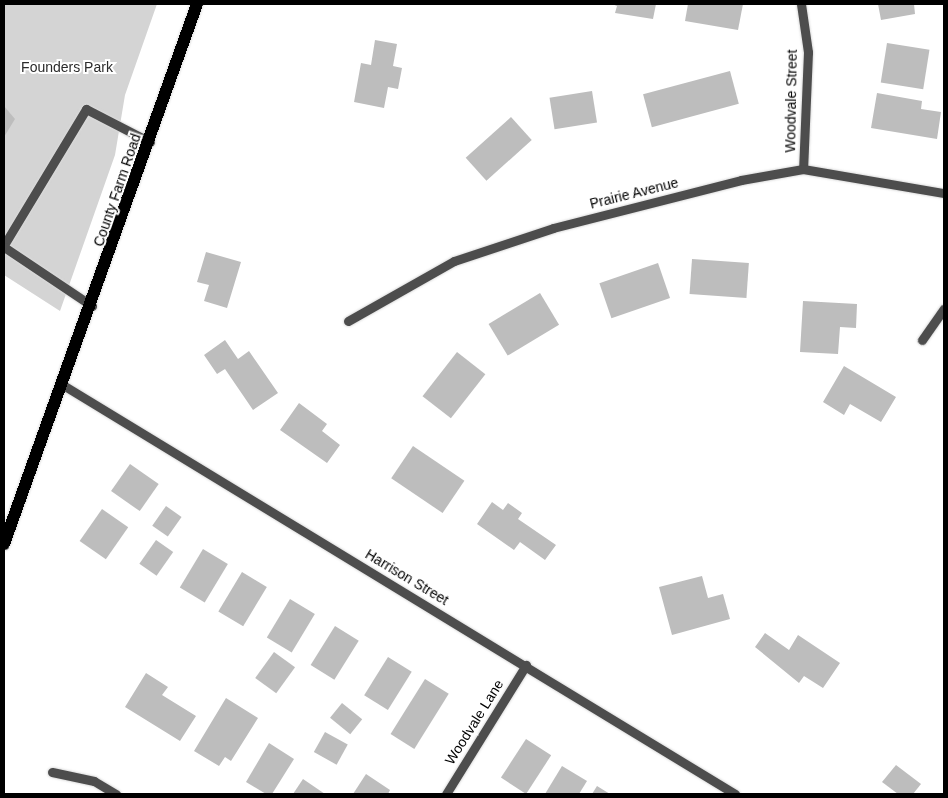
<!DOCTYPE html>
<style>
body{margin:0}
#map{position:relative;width:948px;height:798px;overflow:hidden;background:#fff;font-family:Helvetica,sans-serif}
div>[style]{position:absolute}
.green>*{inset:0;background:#d4d4d4}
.building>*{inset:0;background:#bdbdbd;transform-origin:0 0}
.roads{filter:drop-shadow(0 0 1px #dbdbdb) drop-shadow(0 0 1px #dbdbdb)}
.minor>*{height:9px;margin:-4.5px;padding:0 4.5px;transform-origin:4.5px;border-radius:4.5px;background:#4d4d4d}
.major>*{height:12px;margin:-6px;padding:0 6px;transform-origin:6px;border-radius:6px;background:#000}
span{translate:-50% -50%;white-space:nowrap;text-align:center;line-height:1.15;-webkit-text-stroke:4px #fff;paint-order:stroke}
.park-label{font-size:14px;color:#2b2b2b}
.street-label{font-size:14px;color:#000}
.frame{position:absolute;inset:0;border:5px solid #000;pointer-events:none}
</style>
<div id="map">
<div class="green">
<i style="clip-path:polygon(4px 4px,157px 4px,125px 95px,115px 155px,60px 311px,4px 275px)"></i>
</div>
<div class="building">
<i style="clip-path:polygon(612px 4px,656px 4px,653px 19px,615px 13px,617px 6px)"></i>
<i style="clip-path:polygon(688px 4px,743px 4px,738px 30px,685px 21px)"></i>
<i style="clip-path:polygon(878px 4px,914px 4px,915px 14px,881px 20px)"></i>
<i style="clip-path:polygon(375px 40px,397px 44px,393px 66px,402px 68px,398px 89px,388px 87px,384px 108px,354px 102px,361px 63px,371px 65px)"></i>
<i style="left:887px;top:43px;width:43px;height:40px;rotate:9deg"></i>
<i style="left:730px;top:71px;width:34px;height:90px;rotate:75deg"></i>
<i style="left:592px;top:91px;width:32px;height:43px;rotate:81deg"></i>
<i style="clip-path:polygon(877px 93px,922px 101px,921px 109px,941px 112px,937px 139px,871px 128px)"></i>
<i style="clip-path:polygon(4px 106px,15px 119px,4px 137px)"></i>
<i style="left:511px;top:117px;width:31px;height:61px;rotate:48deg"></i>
<i style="clip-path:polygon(206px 252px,241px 262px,227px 308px,204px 301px,209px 285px,197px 282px)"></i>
<i style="left:692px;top:259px;width:57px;height:35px;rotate:4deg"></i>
<i style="left:658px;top:263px;width:37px;height:62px;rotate:71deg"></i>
<i style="left:540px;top:293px;width:37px;height:60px;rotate:59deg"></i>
<i style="clip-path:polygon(803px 301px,857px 304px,856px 328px,840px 327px,838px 354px,800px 352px)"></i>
<i style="clip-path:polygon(225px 340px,238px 359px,249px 351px,278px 393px,253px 410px,225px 369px,217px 374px,204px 355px)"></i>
<i style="left:457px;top:352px;width:36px;height:56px;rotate:38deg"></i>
<i style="clip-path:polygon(844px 366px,896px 397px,881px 422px,850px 404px,844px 415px,823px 402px)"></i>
<i style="clip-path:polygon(299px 403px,327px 424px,322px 431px,340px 445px,327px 463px,280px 430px)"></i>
<i style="left:413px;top:446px;width:62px;height:39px;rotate:34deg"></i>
<i style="left:130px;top:464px;width:35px;height:33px;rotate:35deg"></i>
<i style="clip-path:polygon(492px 502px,503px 510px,508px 503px,522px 513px,518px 519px,556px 545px,545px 560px,520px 542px,514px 550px,477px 524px)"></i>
<i style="left:166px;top:506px;width:19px;height:24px;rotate:35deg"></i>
<i style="left:102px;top:509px;width:32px;height:39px;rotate:35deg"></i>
<i style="left:156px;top:540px;width:21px;height:29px;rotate:35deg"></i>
<i style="left:203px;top:549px;width:29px;height:45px;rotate:31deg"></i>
<i style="left:242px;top:572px;width:29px;height:46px;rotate:31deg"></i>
<i style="clip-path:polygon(702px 576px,708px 598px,723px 594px,730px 619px,672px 635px,659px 587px)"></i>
<i style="left:290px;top:599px;width:29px;height:45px;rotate:31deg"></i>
<i style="left:335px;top:626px;width:28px;height:46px;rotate:32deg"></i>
<i style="clip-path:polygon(765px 633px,789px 650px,798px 635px,840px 663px,823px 688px,804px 676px,799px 683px,755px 647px)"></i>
<i style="left:274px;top:652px;width:26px;height:32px;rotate:36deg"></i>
<i style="left:388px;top:657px;width:28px;height:45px;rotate:32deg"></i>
<i style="clip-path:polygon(146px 673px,168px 687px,162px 695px,196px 716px,180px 741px,125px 707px)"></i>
<i style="left:425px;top:679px;width:28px;height:65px;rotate:32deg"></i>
<i style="clip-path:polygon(226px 698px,258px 718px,231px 761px,225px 757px,219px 766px,194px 751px)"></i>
<i style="left:342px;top:703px;width:26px;height:19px;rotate:39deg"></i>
<i style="left:325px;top:732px;width:26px;height:23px;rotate:29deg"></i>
<i style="left:526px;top:739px;width:30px;height:46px;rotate:33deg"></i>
<i style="clip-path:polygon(269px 743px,294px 759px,272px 794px,266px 794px,246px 782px)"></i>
<i style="clip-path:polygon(896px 765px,921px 784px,913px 794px,898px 794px,882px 782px)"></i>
<i style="clip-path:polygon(562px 766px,587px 781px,579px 794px,545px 794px)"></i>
<i style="clip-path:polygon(366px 774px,390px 790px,388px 794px,353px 794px)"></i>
<i style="clip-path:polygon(303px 779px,325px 794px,293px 794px)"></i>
<i style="clip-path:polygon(597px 786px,610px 794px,592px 794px)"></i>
</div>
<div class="roads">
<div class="minor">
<i style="left:801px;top:4px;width:49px;rotate:81.7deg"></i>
<i style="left:808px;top:52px;width:117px;rotate:92.4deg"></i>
<i style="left:4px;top:245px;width:159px;rotate:-58.9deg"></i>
<i style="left:86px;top:109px;width:72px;rotate:27.3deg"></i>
<i style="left:4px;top:247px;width:106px;rotate:33.8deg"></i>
<i style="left:348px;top:321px;width:122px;rotate:-29.5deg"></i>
<i style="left:454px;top:261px;width:104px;rotate:-18.4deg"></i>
<i style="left:553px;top:228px;width:194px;rotate:-14.3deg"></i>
<i style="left:741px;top:180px;width:63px;rotate:-10.1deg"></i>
<i style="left:803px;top:169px;width:143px;rotate:9.7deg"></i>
<i style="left:922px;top:340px;width:38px;rotate:-55deg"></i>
<i style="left:63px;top:385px;width:787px;rotate:31.33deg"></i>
<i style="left:52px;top:772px;width:43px;rotate:12.1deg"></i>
<i style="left:94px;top:781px;width:26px;rotate:31deg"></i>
<i style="left:446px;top:794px;width:152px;rotate:-58.2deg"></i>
</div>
<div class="major">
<i style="left:4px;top:544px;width:573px;rotate:-70.33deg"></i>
</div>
</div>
<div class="park-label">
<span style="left:67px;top:67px">Founders Park</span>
</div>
<div class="street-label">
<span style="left:791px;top:101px;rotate:-89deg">Woodvale Street</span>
<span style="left:117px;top:190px;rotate:-71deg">County Farm Road</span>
<span style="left:634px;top:193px;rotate:-14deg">Prairie Avenue</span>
<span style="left:407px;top:577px;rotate:31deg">Harrison Street</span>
<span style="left:474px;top:722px;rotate:-58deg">Woodvale Lane</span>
</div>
<div class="frame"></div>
</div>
